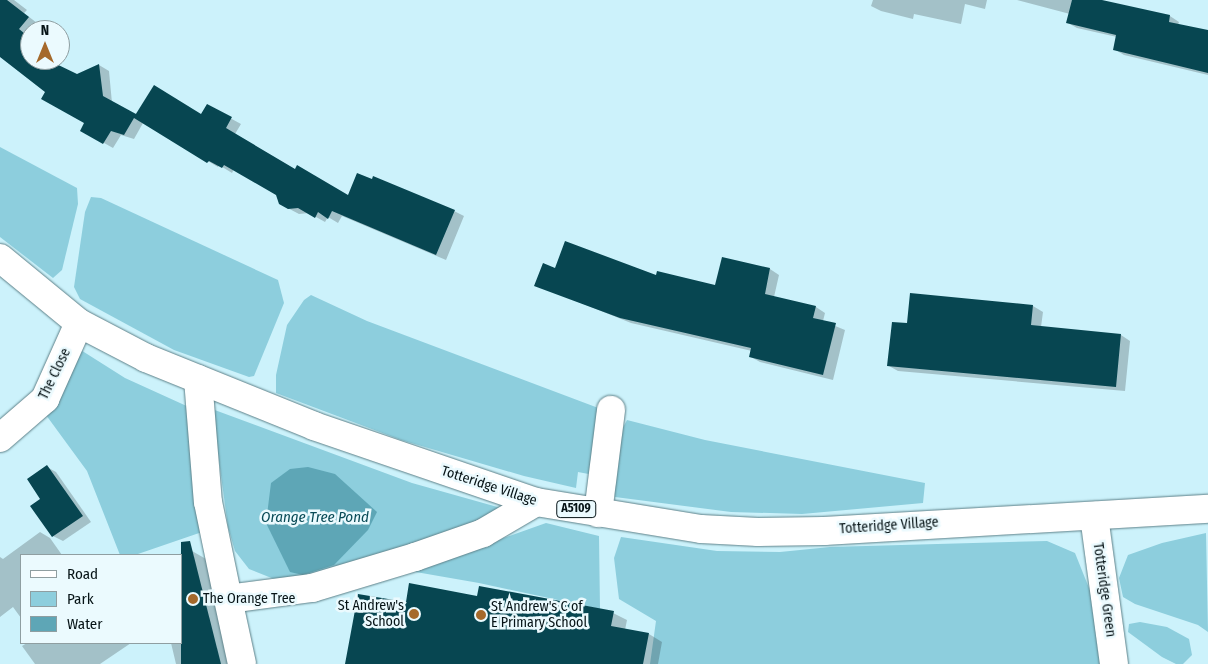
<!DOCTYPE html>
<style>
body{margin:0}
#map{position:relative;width:1208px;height:664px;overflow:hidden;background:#ccf2fb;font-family:"Fira Sans Condensed",sans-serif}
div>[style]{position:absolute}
.green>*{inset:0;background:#8dcedd}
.water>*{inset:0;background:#5ea6b6}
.shadow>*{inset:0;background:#0003}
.building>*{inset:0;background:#074651}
.roads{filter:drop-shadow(0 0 1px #5d8088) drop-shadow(0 0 1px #5d8088)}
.minor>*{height:28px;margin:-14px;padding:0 14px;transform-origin:14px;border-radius:14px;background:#fff}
.major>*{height:28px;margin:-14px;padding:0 14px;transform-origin:14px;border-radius:14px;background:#fff}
.dots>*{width:14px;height:14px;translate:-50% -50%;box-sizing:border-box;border:2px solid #ebfafe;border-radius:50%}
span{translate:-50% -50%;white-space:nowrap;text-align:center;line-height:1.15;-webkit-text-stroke:5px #ebfafe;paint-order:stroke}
.shield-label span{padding:1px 4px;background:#ebfafe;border:1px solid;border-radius:4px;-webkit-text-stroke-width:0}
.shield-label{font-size:12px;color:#061316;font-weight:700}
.street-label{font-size:14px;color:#061316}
.poi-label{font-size:14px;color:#061316}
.left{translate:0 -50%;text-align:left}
.right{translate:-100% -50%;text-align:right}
.water-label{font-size:15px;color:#084a56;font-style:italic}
.legend{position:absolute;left:20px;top:554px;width:162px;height:90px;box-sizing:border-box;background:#ebfafe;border:1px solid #8f9ea1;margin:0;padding:6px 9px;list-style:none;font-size:15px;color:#061316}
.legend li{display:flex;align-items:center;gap:10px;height:25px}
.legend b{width:25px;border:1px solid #8f9ea1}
.north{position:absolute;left:20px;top:20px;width:50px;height:50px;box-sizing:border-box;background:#ebfafe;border:1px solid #8f9ea1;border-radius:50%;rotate:0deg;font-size:14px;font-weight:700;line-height:20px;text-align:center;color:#061316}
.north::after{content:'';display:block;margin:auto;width:18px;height:22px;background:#a5692b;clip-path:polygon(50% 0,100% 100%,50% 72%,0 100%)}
</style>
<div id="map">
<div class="green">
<i style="clip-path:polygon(0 147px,77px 188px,78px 204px,62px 270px,53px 278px,0 237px)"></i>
<i style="clip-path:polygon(91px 197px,101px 198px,278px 280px,284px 303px,254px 376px,249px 377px,174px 350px,80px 299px,74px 287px,85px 212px)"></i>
<i style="clip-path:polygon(311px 295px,367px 321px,601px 409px,599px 476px,578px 472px,576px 488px,524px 476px,401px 440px,276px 393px,276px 375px,287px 325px,304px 300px)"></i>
<i style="clip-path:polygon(76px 347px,125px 378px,191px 408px,205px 531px,135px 555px,120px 555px,87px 471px,46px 415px)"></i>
<i style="clip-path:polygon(212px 409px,412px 483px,501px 508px,493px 517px,309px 577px,274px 579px,249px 569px,235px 551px,228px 527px)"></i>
<i style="clip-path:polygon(627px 420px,705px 440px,925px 483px,923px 503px,802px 514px,731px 512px,615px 497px,611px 482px,618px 437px)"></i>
<i style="clip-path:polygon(546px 523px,599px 536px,600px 609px,479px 583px,410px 571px)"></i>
<i style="clip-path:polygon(1206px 533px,1208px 632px,1198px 625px,1135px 604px,1123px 597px,1119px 578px,1128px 555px,1162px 543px)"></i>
<i style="clip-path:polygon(621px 537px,717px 551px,780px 552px,830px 547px,1047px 541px,1075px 553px,1095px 603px,1102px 664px,650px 664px,656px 621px,619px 599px,614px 558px)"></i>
<i style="clip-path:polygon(1140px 622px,1167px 627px,1189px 639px,1192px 655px,1183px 664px,1176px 664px,1162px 657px,1128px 632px,1129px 624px)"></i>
</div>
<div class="water">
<i style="clip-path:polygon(308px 467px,335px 474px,377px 512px,368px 530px,334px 565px,303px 575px,290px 572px,266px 523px,271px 483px,290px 469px)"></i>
</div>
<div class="shadow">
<i style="clip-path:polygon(0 0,14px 0,27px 10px,24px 13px,37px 23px,28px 35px,30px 37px,30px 60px,46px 60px,77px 76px,99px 65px,109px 71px,112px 103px,137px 116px,202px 115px,208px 106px,241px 124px,235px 134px,296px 170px,349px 197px,454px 211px,464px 216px,446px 260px,342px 216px,338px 223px,328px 217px,325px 222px,309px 213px,299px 214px,280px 204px,277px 195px,234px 169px,232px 173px,219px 165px,218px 167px,143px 123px,134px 139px,121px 135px,113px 148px,81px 130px,86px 123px,0 56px)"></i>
<i style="clip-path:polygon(873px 0,987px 0,985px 9px,965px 4px,961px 24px,914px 14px,913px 19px,881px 11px,871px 6px)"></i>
<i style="clip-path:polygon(1017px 0,1097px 0,1170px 16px,1179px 22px,1178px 25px,1208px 32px,1208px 75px,1124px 55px,1114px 49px,1117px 37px,1077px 28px,1068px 23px,1070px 14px)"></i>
<i style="clip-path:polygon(723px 259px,770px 269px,779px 275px,774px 297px,816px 307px,825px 313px,823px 321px,845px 330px,833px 380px,760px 362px,751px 357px,752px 351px,631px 323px,536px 285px,555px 270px,657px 277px,716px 286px)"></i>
<i style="clip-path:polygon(911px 294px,1033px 306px,1043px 312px,1041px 327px,1121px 335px,1130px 341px,1125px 391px,898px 371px,889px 366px,908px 325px)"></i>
<i style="clip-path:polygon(47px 467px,56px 472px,91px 522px,63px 541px,53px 536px,42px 499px)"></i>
<i style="clip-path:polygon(40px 532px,50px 538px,62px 555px,21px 555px,21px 618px,13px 607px,0 617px,0 557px,3px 559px)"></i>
<i style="clip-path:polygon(192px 551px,206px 559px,232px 664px,176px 664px,171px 643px,181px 643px,181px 555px,175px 555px)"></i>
<i style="clip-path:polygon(478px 597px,613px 613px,627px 620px,625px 630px,649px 634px,662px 642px,658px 664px,346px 664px,407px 604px)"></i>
<i style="clip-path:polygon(27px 643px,131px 643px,100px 664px,35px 664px,22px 646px)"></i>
</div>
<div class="building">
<i style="clip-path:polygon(0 0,7px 0,29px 17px,19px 29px,30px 38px,30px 60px,48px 60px,77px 74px,99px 64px,103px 96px,136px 114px,134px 117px,154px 85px,201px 114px,207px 104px,232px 117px,226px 128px,295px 169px,297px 165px,348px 195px,357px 173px,372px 179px,373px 176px,455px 210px,436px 255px,332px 211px,328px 219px,318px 212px,315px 218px,298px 208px,288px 209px,279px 204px,276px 195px,224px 165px,222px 168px,209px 161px,207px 163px,134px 118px,124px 135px,111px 131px,103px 144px,80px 131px,84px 123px,41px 99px,45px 92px,0 57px)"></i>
<i style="clip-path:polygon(1072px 0,1102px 0,1170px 15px,1169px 22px,1208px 30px,1208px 73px,1113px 50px,1116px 35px,1066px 23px)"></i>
<i style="clip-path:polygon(565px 241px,656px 275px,657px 271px,715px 285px,722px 257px,770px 268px,765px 294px,816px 306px,813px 318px,836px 323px,823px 375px,749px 357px,751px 348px,620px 318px,534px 286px,543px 263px,555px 268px)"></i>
<i style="clip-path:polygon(910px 293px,1033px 305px,1031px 325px,1121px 334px,1116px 387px,887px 366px,892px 322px,907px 323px)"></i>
<i style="clip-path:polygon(47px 465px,83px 516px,52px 537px,30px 506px,40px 499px,27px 479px)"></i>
<i style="clip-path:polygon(190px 541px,221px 664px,181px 664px,181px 542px)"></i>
<i style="clip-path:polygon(409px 583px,477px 596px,479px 586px,614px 611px,611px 626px,649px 633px,643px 664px,345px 664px,358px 594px,406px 602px)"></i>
</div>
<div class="roads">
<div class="minor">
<i style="left:198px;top:379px;width:123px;rotate:85.4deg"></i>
<i style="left:208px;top:502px;width:99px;rotate:78.3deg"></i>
<i style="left:228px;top:599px;width:85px;rotate:-7.5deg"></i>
<i style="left:312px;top:588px;width:108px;rotate:-16.8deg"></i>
<i style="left:415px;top:557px;width:72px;rotate:-19.4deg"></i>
<i style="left:483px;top:533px;width:61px;rotate:-30.3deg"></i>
<i style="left:0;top:438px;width:60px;rotate:-40.9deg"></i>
<i style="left:45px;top:399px;width:83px;rotate:-65.9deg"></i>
<i style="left:598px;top:513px;width:104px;rotate:-82.8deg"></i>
<i style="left:1094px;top:516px;width:149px;rotate:82.3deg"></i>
<i style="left:228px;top:599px;width:66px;rotate:77.8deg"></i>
</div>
<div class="major">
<i style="left:0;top:258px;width:102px;rotate:39.4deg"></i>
<i style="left:79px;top:323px;width:76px;rotate:27.6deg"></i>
<i style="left:146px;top:358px;width:181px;rotate:22deg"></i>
<i style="left:314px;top:426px;width:235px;rotate:18.9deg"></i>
<i style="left:536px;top:502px;width:167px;rotate:9.3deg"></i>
<i style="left:701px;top:529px;width:57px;rotate:3deg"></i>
<i style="left:758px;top:532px;width:66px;rotate:-0.9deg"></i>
<i style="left:824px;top:531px;width:385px;rotate:-3.3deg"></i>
</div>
</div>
<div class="dots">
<i style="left:193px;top:599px;background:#a5692b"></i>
<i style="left:414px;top:614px;background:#a5692b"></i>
<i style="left:481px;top:615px;background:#a5692b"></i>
</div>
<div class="shield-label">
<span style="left:576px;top:509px">A5109</span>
</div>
<div class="street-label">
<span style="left:55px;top:374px;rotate:-64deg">The Close</span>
<span style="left:489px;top:486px;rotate:18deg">Totteridge Village</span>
<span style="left:889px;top:526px;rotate:-4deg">Totteridge Village</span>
<span style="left:1104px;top:590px;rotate:82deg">Totteridge Green</span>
</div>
<div class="poi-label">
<span class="left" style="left:203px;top:599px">The Orange Tree</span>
<span class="right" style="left:404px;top:614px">St Andrew's<br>School</span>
<span class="left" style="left:491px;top:615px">St Andrew's C of<br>E Primary School</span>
</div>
<div class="water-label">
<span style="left:315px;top:518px">Orange Tree Pond</span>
</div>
<ul class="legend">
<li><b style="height:6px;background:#fff"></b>Road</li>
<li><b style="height:14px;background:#8dcedd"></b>Park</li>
<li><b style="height:14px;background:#5ea6b6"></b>Water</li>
</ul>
<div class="north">N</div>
</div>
